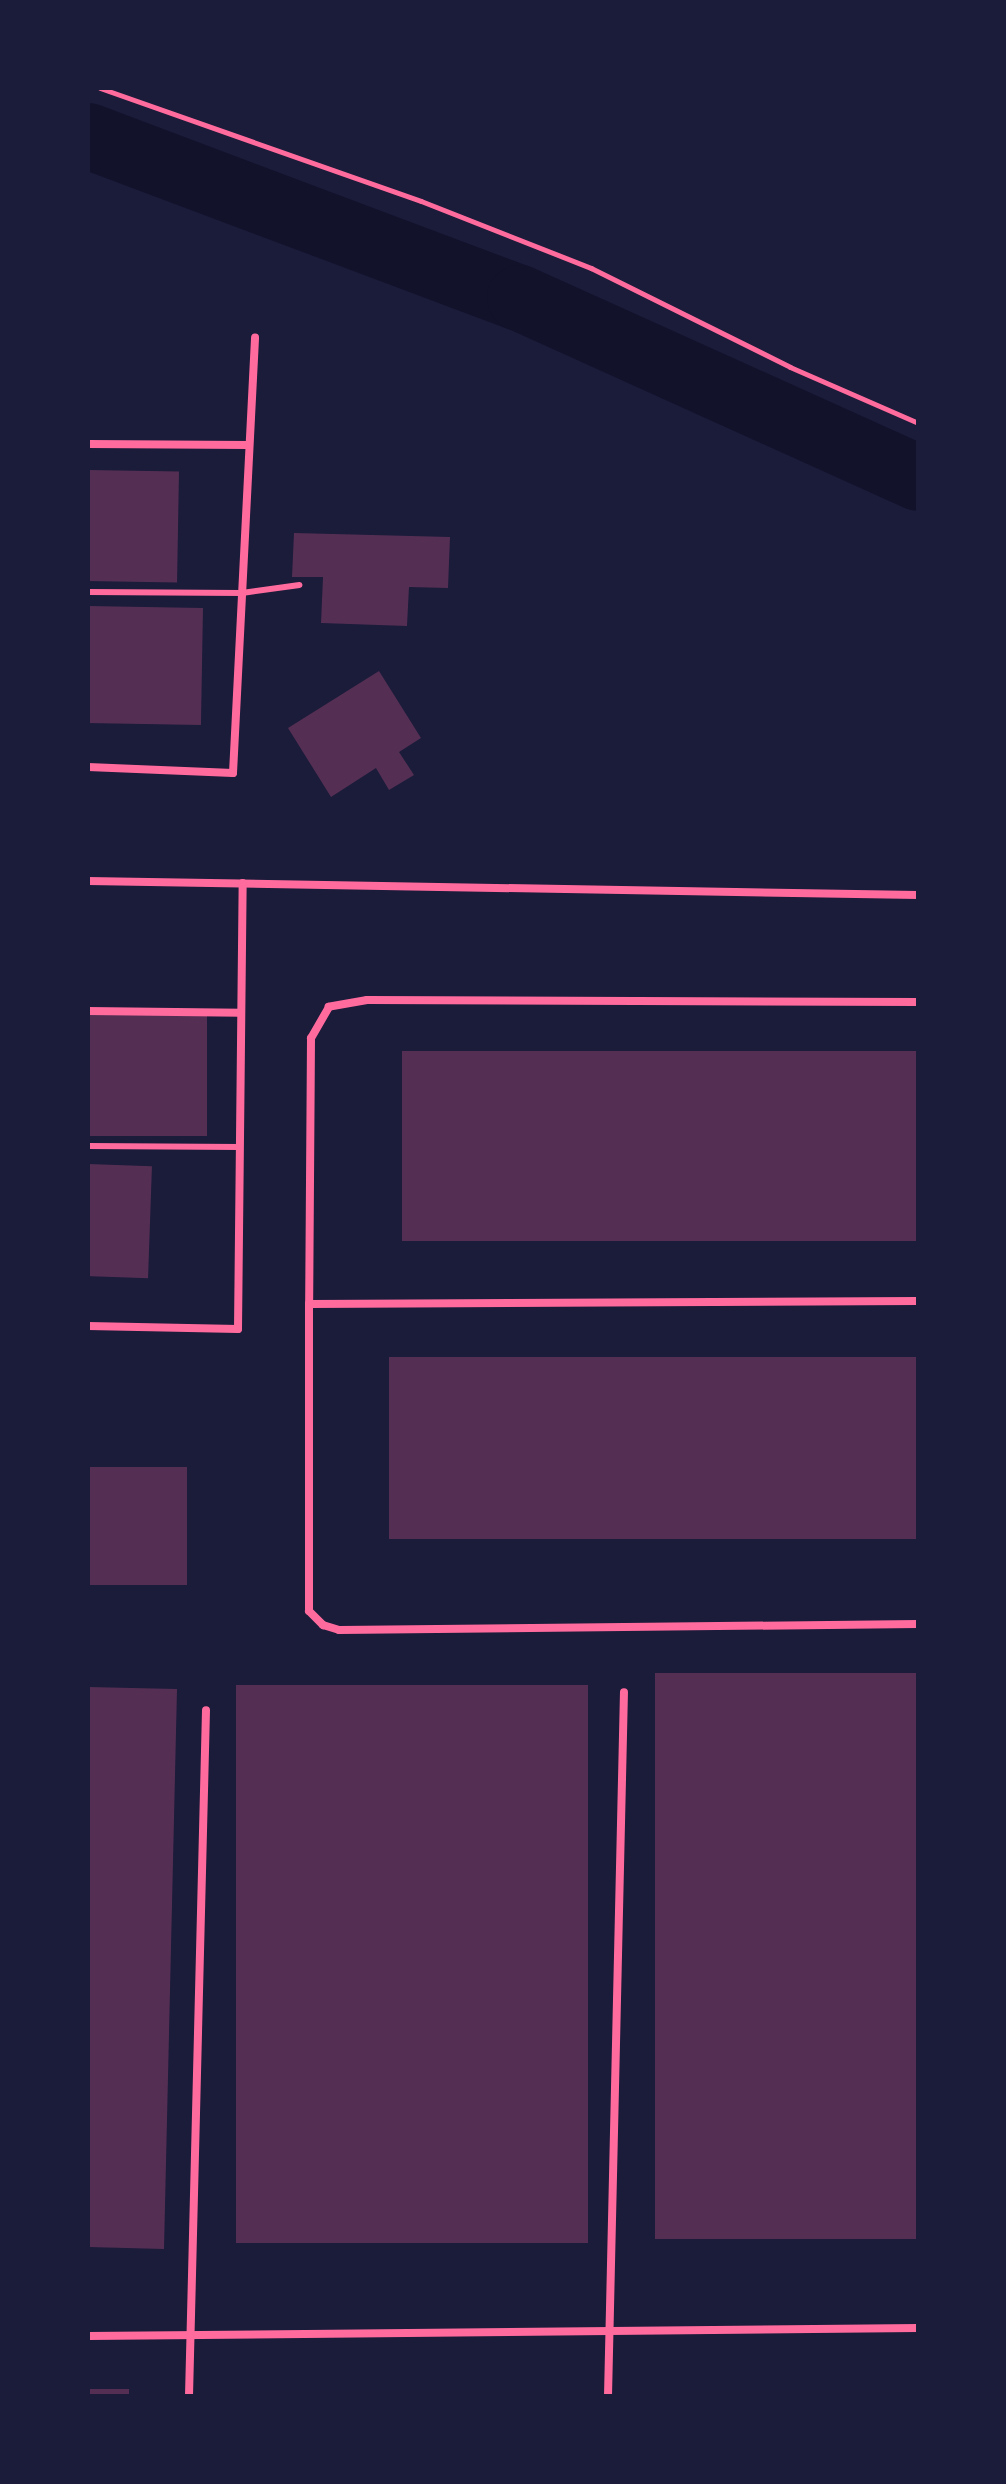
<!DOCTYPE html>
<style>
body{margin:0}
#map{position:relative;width:1006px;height:2484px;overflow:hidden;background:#1b1b3a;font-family:Montserrat,sans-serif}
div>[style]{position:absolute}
.river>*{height:66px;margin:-33px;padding:0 33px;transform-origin:33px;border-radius:33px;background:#12122b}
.building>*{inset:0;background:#542f53;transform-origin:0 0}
.path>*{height:5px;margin:-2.5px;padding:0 2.5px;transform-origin:2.5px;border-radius:2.5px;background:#ff6b9d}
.service>*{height:6px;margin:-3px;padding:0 3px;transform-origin:3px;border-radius:3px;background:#ff6b9d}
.minor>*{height:8px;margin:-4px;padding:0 4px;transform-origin:4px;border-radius:4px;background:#ff6b9d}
span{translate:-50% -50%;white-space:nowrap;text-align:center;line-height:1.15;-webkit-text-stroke:8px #1b1b3a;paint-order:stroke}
.frame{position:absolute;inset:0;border:90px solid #1b1b3a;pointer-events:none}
</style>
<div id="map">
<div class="river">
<i style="left:88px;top:136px;width:461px;rotate:20.6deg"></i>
<i style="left:520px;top:298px;width:437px;rotate:24.3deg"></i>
</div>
<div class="building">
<i style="left:88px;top:470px;width:91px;height:111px;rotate:1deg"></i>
<i style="clip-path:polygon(294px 533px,450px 537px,448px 588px,409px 587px,407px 626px,321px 623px,323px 577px,292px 577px)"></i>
<i style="left:88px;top:606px;width:115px;height:117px;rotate:1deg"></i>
<i style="clip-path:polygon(379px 671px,421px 738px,399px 752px,414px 775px,389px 790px,376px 768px,331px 797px,288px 728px)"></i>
<i style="left:88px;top:1015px;width:119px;height:121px"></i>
<i style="left:402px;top:1051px;width:516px;height:190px"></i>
<i style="left:88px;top:1164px;width:64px;height:112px;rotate:2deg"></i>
<i style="left:918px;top:1357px;width:182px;height:529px;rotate:90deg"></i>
<i style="left:187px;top:1467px;width:118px;height:99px;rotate:90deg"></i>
<i style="left:655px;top:1673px;width:263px;height:566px"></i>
<i style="left:236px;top:1685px;width:352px;height:558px"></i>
<i style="clip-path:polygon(88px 1687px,177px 1689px,164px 2249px,88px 2247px)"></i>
<i style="left:88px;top:2389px;width:41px;height:7px"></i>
</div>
<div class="path">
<i style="left:100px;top:88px;width:340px;rotate:19.4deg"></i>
<i style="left:421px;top:201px;width:183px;rotate:21.5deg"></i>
<i style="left:591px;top:268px;width:222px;rotate:26.4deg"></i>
<i style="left:790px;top:367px;width:140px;rotate:23.6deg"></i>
</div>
<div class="service">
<i style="left:88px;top:592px;width:154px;rotate:0.4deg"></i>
<i style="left:242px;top:593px;width:58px;rotate:-8deg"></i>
<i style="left:88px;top:1146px;width:152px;rotate:0.4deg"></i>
</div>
<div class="minor">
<i style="left:88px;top:444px;width:161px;rotate:0.4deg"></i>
<i style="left:88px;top:767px;width:145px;rotate:2.4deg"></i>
<i style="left:233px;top:773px;width:436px;rotate:-87.1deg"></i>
<i style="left:88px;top:881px;width:830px;rotate:0.97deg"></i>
<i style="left:918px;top:1002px;width:551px;rotate:-179.79deg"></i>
<i style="left:367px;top:1000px;width:39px;rotate:170deg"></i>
<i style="left:329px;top:1007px;width:36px;rotate:120deg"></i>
<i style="left:311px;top:1038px;width:266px;rotate:90.4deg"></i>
<i style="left:309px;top:1304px;width:307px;rotate:90deg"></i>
<i style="left:309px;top:1611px;width:20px;rotate:45deg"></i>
<i style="left:323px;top:1625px;width:17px;rotate:17deg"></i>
<i style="left:339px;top:1630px;width:579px;rotate:-0.59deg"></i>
<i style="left:88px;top:1011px;width:153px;rotate:0.7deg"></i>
<i style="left:309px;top:1304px;width:609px;rotate:-0.28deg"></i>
<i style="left:88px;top:1326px;width:150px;rotate:1.1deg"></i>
<i style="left:238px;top:1329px;width:446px;rotate:-89.4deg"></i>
<i style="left:88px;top:2336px;width:830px;rotate:-0.55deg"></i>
<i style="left:189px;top:2396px;width:686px;rotate:-88.58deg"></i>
<i style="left:608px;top:2396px;width:704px;rotate:-88.7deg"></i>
</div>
<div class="frame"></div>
</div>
